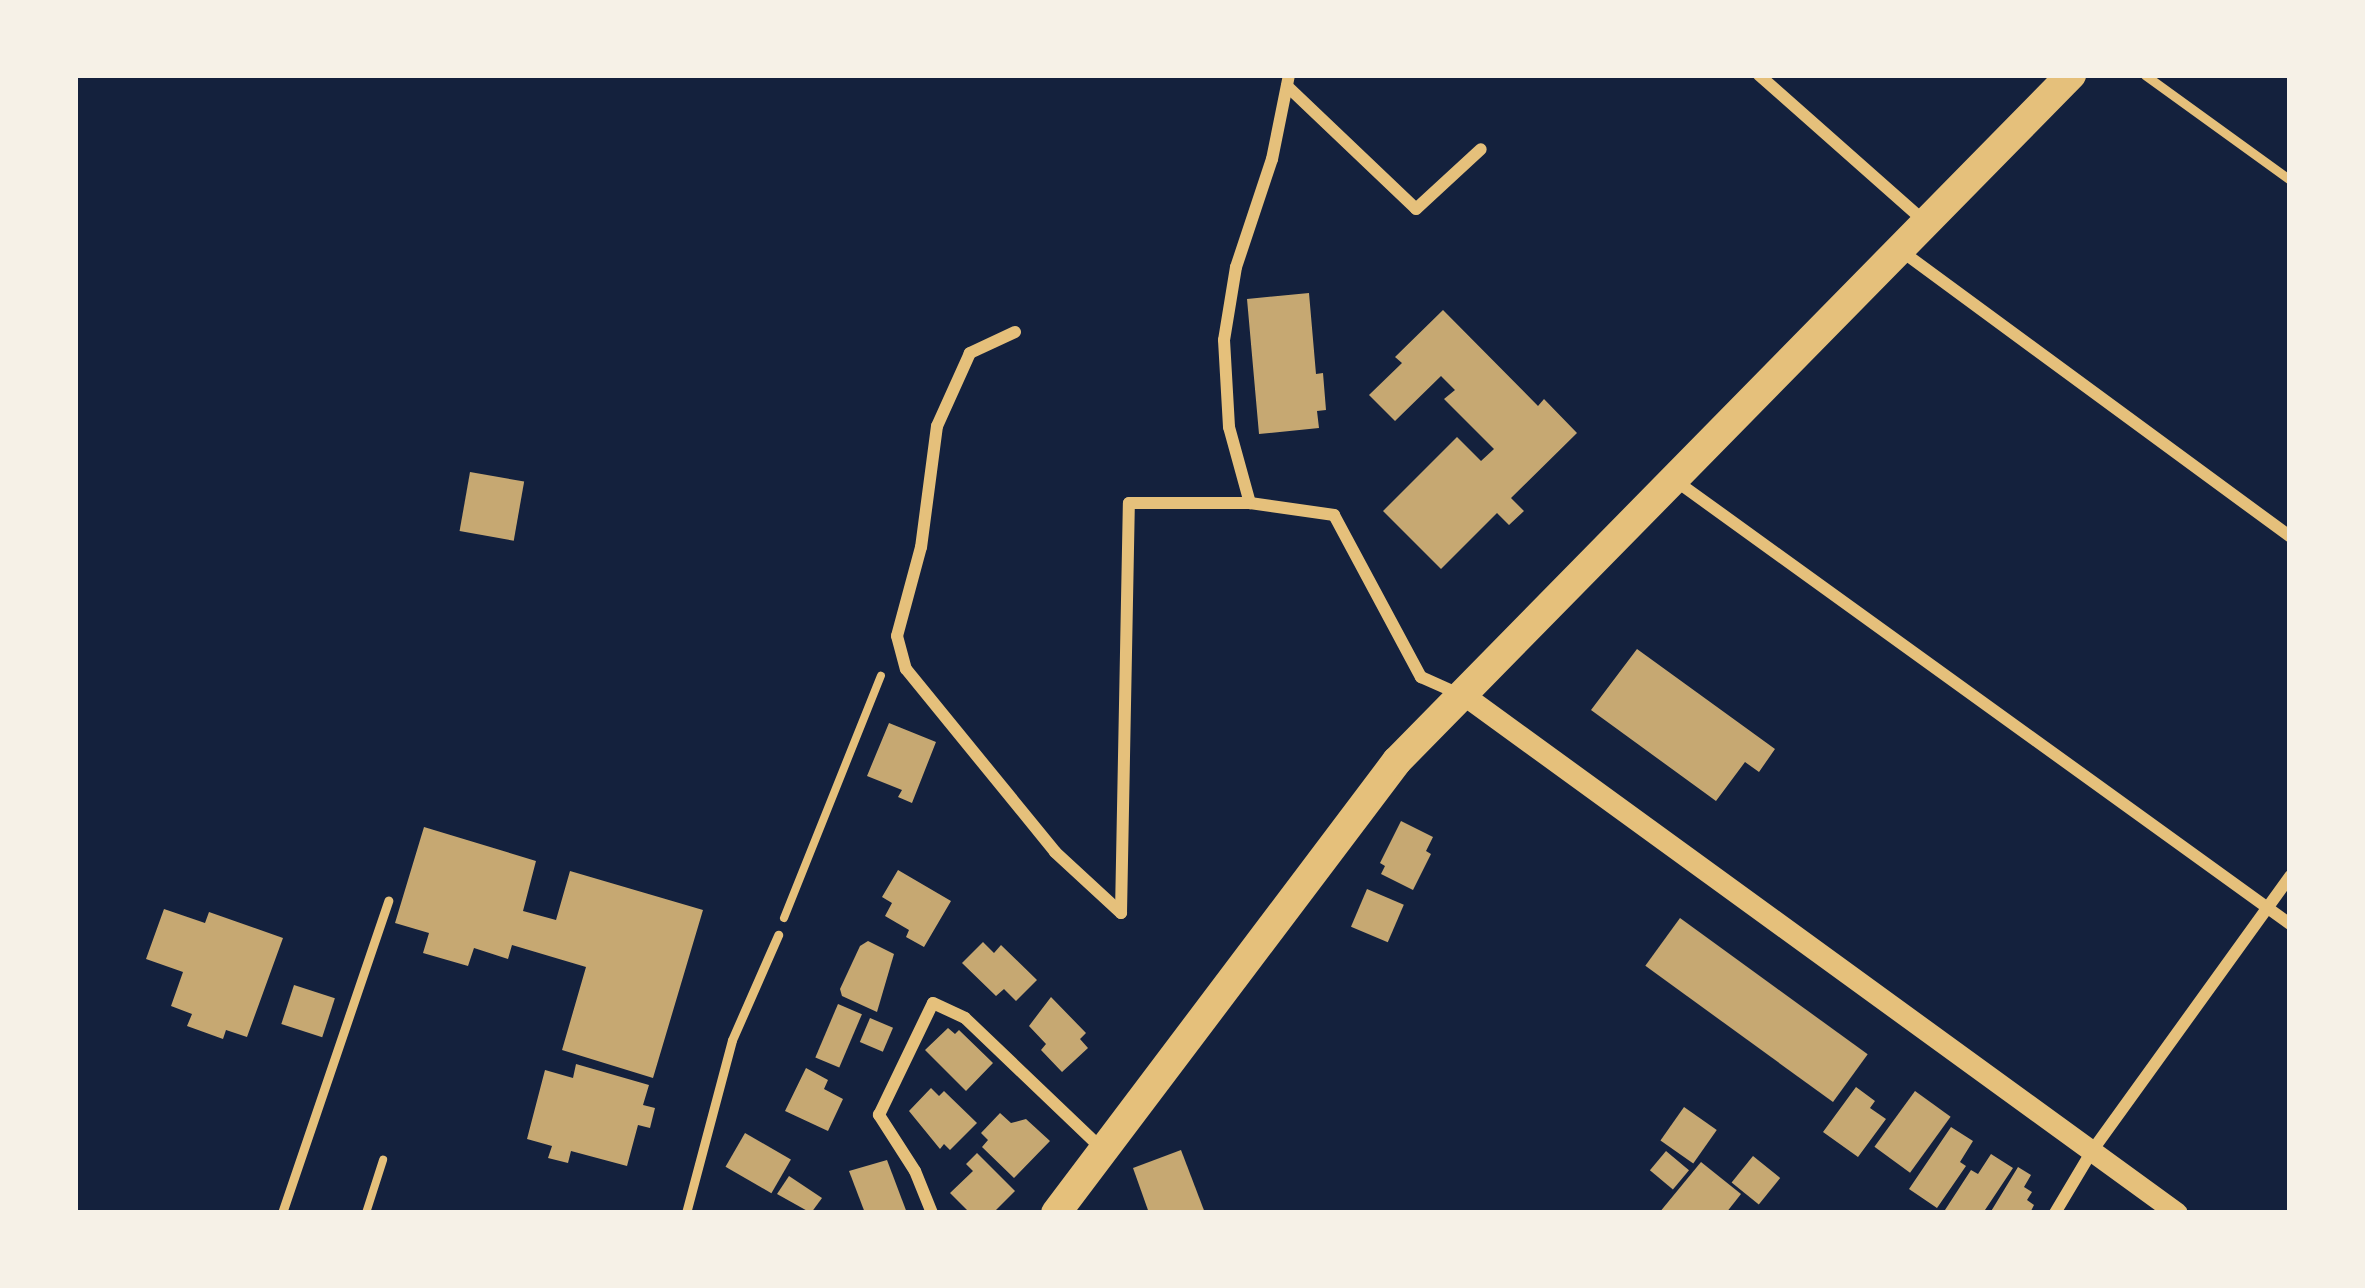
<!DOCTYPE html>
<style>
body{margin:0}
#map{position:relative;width:2365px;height:1288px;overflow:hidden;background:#14213d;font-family:Inter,sans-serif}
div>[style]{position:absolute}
.building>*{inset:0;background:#c6a872;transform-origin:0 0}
.path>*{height:8px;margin:-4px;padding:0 4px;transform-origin:4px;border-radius:4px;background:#e5c07b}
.service>*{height:9px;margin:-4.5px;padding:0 4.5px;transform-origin:4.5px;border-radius:4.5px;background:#e5c07b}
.minor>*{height:12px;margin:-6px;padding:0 6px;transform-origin:6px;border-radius:6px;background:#e5c07b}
.tertiary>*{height:21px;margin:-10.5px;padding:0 10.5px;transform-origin:10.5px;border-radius:10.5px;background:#e5c07b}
.primary>*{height:30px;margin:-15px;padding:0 15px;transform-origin:15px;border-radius:15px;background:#e5c07b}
span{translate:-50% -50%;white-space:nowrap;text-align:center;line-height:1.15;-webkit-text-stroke:12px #f6f1e7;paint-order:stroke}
.frame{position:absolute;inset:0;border:78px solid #f6f1e7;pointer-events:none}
</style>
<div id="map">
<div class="building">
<i style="clip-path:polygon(1309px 293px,1316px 374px,1323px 373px,1326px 410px,1317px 411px,1319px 428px,1259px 434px,1247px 299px)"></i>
<i style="clip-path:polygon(1443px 310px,1538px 406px,1544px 399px,1577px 433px,1511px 498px,1524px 511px,1509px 525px,1497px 513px,1441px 569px,1383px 511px,1457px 437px,1481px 461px,1494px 449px,1444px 399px,1455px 390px,1441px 376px,1395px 421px,1369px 395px,1402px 363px,1395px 357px)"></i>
<i style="left:470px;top:472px;width:55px;height:60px;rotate:10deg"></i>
<i style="clip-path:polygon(1637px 649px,1775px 749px,1759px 772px,1745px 762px,1716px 801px,1591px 710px)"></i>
<i style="clip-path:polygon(889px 723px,936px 742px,912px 803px,898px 797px,902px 790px,867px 776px)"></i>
<i style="clip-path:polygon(1401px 821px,1433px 837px,1426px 851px,1431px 854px,1413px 890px,1381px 874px,1385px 866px,1380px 863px)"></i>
<i style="clip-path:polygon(424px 827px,536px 861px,523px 911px,556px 920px,570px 871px,703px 910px,653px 1078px,562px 1050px,586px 967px,512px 945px,508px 959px,474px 948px,468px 966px,423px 953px,429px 933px,395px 923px)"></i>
<i style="clip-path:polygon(898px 870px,951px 901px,924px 947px,906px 937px,909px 930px,885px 916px,892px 903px,882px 897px)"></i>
<i style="left:1367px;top:889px;width:40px;height:41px;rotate:23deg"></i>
<i style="clip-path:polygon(164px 909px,205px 923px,209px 912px,283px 938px,247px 1037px,226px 1030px,223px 1039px,187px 1026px,192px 1014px,171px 1006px,183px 972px,146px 959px)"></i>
<i style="left:1680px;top:918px;width:232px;height:59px;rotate:36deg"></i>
<i style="clip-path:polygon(868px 941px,894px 954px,877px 1012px,842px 996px,840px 989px,860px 946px)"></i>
<i style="clip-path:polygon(983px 942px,994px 953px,1001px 945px,1037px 980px,1016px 1001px,1004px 989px,996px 996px,962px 963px)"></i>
<i style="left:294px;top:985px;width:43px;height:41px;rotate:18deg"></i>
<i style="clip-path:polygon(1051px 997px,1086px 1033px,1080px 1039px,1088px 1048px,1062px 1072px,1041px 1050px,1046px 1044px,1029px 1026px)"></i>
<i style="left:838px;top:1004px;width:26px;height:58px;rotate:23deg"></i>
<i style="left:870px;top:1018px;width:25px;height:26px;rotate:23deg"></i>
<i style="clip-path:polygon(948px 1028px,955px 1034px,959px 1030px,993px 1063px,966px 1091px,925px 1050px)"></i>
<i style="clip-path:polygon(576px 1064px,649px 1085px,643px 1105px,655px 1108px,650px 1128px,638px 1125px,627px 1166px,571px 1151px,568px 1163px,548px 1158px,552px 1146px,527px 1139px,545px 1070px,573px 1078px)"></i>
<i style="clip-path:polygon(806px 1068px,828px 1080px,824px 1089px,843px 1099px,828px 1131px,785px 1111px)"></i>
<i style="clip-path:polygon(1856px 1087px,1875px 1101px,1870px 1108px,1886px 1119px,1858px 1157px,1823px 1132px)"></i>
<i style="clip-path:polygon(931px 1088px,939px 1096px,944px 1091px,977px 1123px,950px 1150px,944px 1144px,940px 1149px,909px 1111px)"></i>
<i style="left:1915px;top:1091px;width:44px;height:69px;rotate:36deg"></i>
<i style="left:1684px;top:1107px;width:40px;height:41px;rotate:35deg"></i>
<i style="clip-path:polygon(1000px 1113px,1011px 1123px,1026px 1119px,1050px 1141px,1014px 1178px,982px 1147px,988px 1140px,981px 1133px)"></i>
<i style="clip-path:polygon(1951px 1127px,1973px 1141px,1960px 1162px,1966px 1166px,1937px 1208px,1909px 1189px)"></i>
<i style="left:745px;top:1133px;width:53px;height:39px;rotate:30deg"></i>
<i style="clip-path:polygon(1181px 1150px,1205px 1213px,1149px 1213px,1133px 1168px)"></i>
<i style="left:1666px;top:1151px;width:30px;height:25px;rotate:40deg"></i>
<i style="clip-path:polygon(977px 1153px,1015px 1191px,993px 1213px,970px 1213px,950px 1193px,973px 1171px,966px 1164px)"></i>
<i style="clip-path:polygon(1991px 1154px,2013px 1168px,1983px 1213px,1945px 1210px,1971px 1170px,1978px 1174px)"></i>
<i style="left:1753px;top:1156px;width:35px;height:34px;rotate:39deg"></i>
<i style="clip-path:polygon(887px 1160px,907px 1213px,865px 1213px,849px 1171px)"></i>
<i style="clip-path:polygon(1701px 1162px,1741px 1194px,1726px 1213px,1659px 1213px)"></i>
<i style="clip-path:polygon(2018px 1167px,2031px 1175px,2024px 1187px,2032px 1192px,2027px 1200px,2034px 1205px,2030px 1213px,1990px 1213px)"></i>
<i style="clip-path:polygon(789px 1176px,822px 1198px,811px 1213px,777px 1194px)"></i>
</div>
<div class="path">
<i style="left:784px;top:918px;width:261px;rotate:-68.2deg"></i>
<i style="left:366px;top:1213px;width:56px;rotate:-72.2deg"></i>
</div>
<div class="service">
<i style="left:2145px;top:75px;width:179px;rotate:35.9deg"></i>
<i style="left:282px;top:1213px;width:330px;rotate:-71.2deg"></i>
<i style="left:686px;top:1213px;width:179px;rotate:-75.1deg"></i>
<i style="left:732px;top:1040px;width:115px;rotate:-66.3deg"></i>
</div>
<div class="minor">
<i style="left:1289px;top:75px;width:86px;rotate:101.4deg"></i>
<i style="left:1272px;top:159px;width:114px;rotate:108.4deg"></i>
<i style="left:1236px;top:267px;width:74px;rotate:99.3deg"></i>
<i style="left:1224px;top:340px;width:87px;rotate:86.7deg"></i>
<i style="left:1229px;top:427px;width:79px;rotate:74.6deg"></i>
<i style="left:1250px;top:503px;width:85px;rotate:8.1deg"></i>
<i style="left:1334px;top:515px;width:184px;rotate:61.8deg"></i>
<i style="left:1421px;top:677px;width:39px;rotate:24deg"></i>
<i style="left:1759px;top:75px;width:220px;rotate:41.5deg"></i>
<i style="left:1287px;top:86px;width:178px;rotate:43.6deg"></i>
<i style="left:1416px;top:209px;width:88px;rotate:-42.7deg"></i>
<i style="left:1900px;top:250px;width:484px;rotate:36.3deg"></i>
<i style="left:1015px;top:332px;width:50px;rotate:155deg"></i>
<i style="left:970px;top:353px;width:80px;rotate:114.3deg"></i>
<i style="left:937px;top:426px;width:122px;rotate:97.5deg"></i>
<i style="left:921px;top:547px;width:92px;rotate:105.1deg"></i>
<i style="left:897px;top:636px;width:34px;rotate:75deg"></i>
<i style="left:906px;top:669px;width:236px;rotate:50.8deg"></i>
<i style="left:1055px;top:852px;width:90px;rotate:42.7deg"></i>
<i style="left:1121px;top:913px;width:410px;rotate:-88.9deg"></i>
<i style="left:1129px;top:503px;width:121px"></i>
<i style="left:1676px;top:481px;width:757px;rotate:35.81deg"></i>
<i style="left:932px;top:1213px;width:45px;rotate:-112deg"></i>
<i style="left:915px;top:1171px;width:67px;rotate:-122.7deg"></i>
<i style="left:879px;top:1115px;width:124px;rotate:-64.3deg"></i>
<i style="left:933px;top:1003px;width:35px;rotate:25deg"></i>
<i style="left:965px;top:1018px;width:188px;rotate:43.7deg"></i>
<i style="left:2055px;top:1213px;width:72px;rotate:-59.2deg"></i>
<i style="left:2092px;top:1151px;width:339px;rotate:-54.2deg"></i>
</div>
<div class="tertiary">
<i style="left:1464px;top:695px;width:881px;rotate:36deg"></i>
</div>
<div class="primary">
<i style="left:1056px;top:1213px;width:566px;rotate:-52.97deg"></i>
<i style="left:1397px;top:761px;width:962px;rotate:-45.51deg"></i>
</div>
<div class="frame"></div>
</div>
